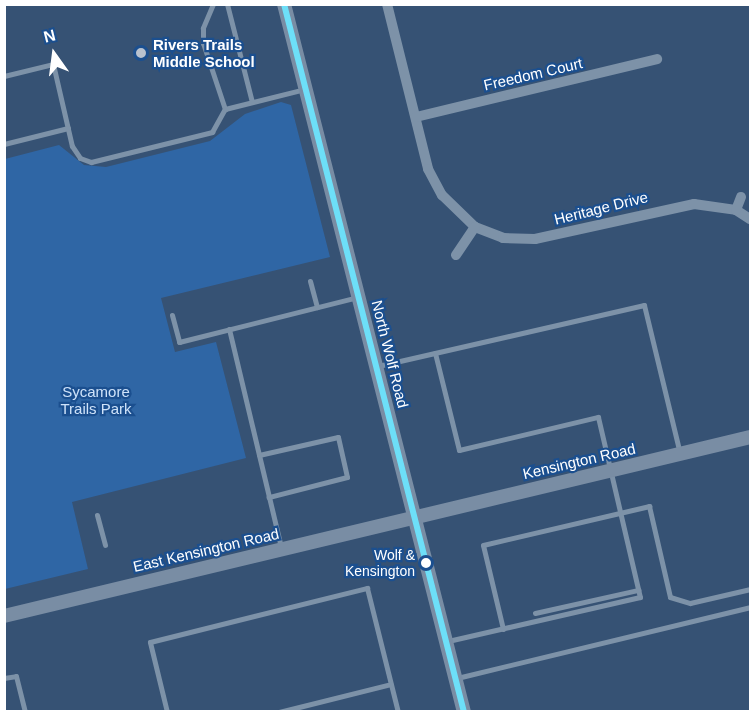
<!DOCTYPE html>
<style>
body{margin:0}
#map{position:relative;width:755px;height:716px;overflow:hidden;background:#365274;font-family:Helvetica,sans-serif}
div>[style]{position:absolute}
.green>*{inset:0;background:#2f66a5}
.lane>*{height:5px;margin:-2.5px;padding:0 2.5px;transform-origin:2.5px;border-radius:2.5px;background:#7d92a8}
.street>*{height:10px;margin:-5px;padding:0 5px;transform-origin:5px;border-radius:5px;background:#7d92a8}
.secondary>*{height:14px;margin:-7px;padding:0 7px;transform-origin:7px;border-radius:7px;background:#798da4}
.bus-1>*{height:6px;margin:-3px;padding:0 3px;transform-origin:3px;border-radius:3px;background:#6ddff8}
.dots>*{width:16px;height:16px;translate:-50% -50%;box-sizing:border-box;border:3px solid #1b4f8f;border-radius:50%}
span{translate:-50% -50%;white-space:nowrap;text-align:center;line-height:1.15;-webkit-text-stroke:4.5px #1b4f8f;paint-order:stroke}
.bus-label{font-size:14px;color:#fff}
.right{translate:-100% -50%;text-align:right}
.poi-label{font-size:15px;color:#fff;font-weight:700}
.left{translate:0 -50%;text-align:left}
.street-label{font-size:15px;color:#fff}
.park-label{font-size:15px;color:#cfe3fa}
.frame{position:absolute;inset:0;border:6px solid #fff;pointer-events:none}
.north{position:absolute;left:24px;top:24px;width:60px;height:60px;-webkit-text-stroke:4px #1b4f8f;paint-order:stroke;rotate:346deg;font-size:16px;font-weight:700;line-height:24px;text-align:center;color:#fff}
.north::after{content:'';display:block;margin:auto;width:21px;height:27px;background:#fff;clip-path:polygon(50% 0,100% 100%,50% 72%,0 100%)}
</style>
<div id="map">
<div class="green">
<i style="clip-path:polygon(281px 102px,291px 105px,330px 257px,161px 298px,175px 352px,216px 342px,246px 458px,72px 502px,88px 569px,5px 589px,5px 159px,59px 145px,84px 165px,106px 167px,210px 141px,245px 114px)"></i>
</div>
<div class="lane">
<i style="left:213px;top:4px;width:26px;rotate:113deg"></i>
<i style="left:203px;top:28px;width:15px;rotate:90deg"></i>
<i style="left:203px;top:43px;width:70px;rotate:71.6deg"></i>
<i style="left:227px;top:4px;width:101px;rotate:75.7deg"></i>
<i style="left:4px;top:76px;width:50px;rotate:-13.8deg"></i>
<i style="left:53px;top:64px;width:84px;rotate:77deg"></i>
<i style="left:72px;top:146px;width:14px;rotate:56deg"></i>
<i style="left:80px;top:158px;width:12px;rotate:20deg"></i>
<i style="left:91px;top:162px;width:125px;rotate:-13.9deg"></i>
<i style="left:212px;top:132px;width:26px;rotate:-61deg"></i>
<i style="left:225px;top:109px;width:82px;rotate:-14deg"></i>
<i style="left:4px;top:144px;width:66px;rotate:-14deg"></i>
<i style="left:310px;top:281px;width:27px;rotate:75deg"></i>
<i style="left:172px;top:315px;width:28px;rotate:75deg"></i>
<i style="left:179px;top:342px;width:185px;rotate:-14.1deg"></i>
<i style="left:229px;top:329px;width:225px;rotate:76.6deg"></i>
<i style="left:435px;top:353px;width:100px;rotate:76.1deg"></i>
<i style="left:459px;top:450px;width:143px;rotate:-13.4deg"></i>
<i style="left:598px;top:417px;width:185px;rotate:76.9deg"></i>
<i style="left:640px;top:597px;width:197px;rotate:167.1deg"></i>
<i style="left:378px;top:366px;width:273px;rotate:-12.9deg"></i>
<i style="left:644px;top:305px;width:153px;rotate:76.4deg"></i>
<i style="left:259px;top:455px;width:81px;rotate:-12.8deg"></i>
<i style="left:338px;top:437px;width:41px;rotate:77.3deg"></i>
<i style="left:347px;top:477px;width:81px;rotate:165.6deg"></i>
<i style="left:97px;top:515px;width:31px;rotate:75deg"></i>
<i style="left:535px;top:613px;width:106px;rotate:-12.6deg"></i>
<i style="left:503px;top:629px;width:86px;rotate:-103.4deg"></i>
<i style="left:483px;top:545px;width:171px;rotate:-13.2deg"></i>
<i style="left:649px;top:506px;width:93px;rotate:77deg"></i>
<i style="left:670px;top:597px;width:21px;rotate:17deg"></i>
<i style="left:690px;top:603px;width:62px;rotate:-13.1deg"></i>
<i style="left:4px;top:678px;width:12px;rotate:-9deg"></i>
<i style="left:16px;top:676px;width:37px;rotate:76deg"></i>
<i style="left:457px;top:678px;width:301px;rotate:-13.6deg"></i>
<i style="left:167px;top:712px;width:72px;rotate:-103.7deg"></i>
<i style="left:150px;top:642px;width:224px;rotate:-14deg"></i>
<i style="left:367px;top:588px;width:128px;rotate:76deg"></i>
<i style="left:279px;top:712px;width:115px;rotate:-14deg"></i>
</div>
<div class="street">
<i style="left:387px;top:4px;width:170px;rotate:76deg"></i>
<i style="left:428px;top:169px;width:30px;rotate:62deg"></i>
<i style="left:442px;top:195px;width:46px;rotate:44.1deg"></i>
<i style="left:475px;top:227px;width:30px;rotate:21deg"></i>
<i style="left:503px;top:238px;width:32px;rotate:2deg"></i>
<i style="left:535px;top:239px;width:163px;rotate:-12.4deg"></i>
<i style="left:694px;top:204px;width:42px;rotate:8.1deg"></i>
<i style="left:736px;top:210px;width:17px;rotate:33deg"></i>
<i style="left:416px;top:117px;width:248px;rotate:-13.5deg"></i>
<i style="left:736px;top:210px;width:14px;rotate:-69deg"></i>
<i style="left:456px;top:255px;width:34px;rotate:-56deg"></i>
</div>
<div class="secondary">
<i style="left:284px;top:4px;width:731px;rotate:75.74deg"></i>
<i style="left:4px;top:616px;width:767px;rotate:-13.49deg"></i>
</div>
<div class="bus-1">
<i style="left:284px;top:4px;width:731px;rotate:75.74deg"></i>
</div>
<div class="dots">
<i style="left:141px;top:53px;background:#b9c2ce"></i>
<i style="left:426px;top:563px;background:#fff"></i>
</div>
<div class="bus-label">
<span class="right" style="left:415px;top:563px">Wolf &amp;<br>Kensington</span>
</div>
<div class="poi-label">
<span class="left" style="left:153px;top:53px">Rivers Trails<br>Middle School</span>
</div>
<div class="street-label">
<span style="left:533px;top:74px;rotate:-13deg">Freedom Court</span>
<span style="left:601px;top:208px;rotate:-14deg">Heritage Drive</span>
<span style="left:390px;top:354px;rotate:76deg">North Wolf Road</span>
<span style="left:579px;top:461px;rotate:-13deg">Kensington Road</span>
<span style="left:206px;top:550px;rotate:-13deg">East Kensington Road</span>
</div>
<div class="park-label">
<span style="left:96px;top:400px">Sycamore<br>Trails Park</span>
</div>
<div class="frame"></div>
<div class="north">N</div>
</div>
